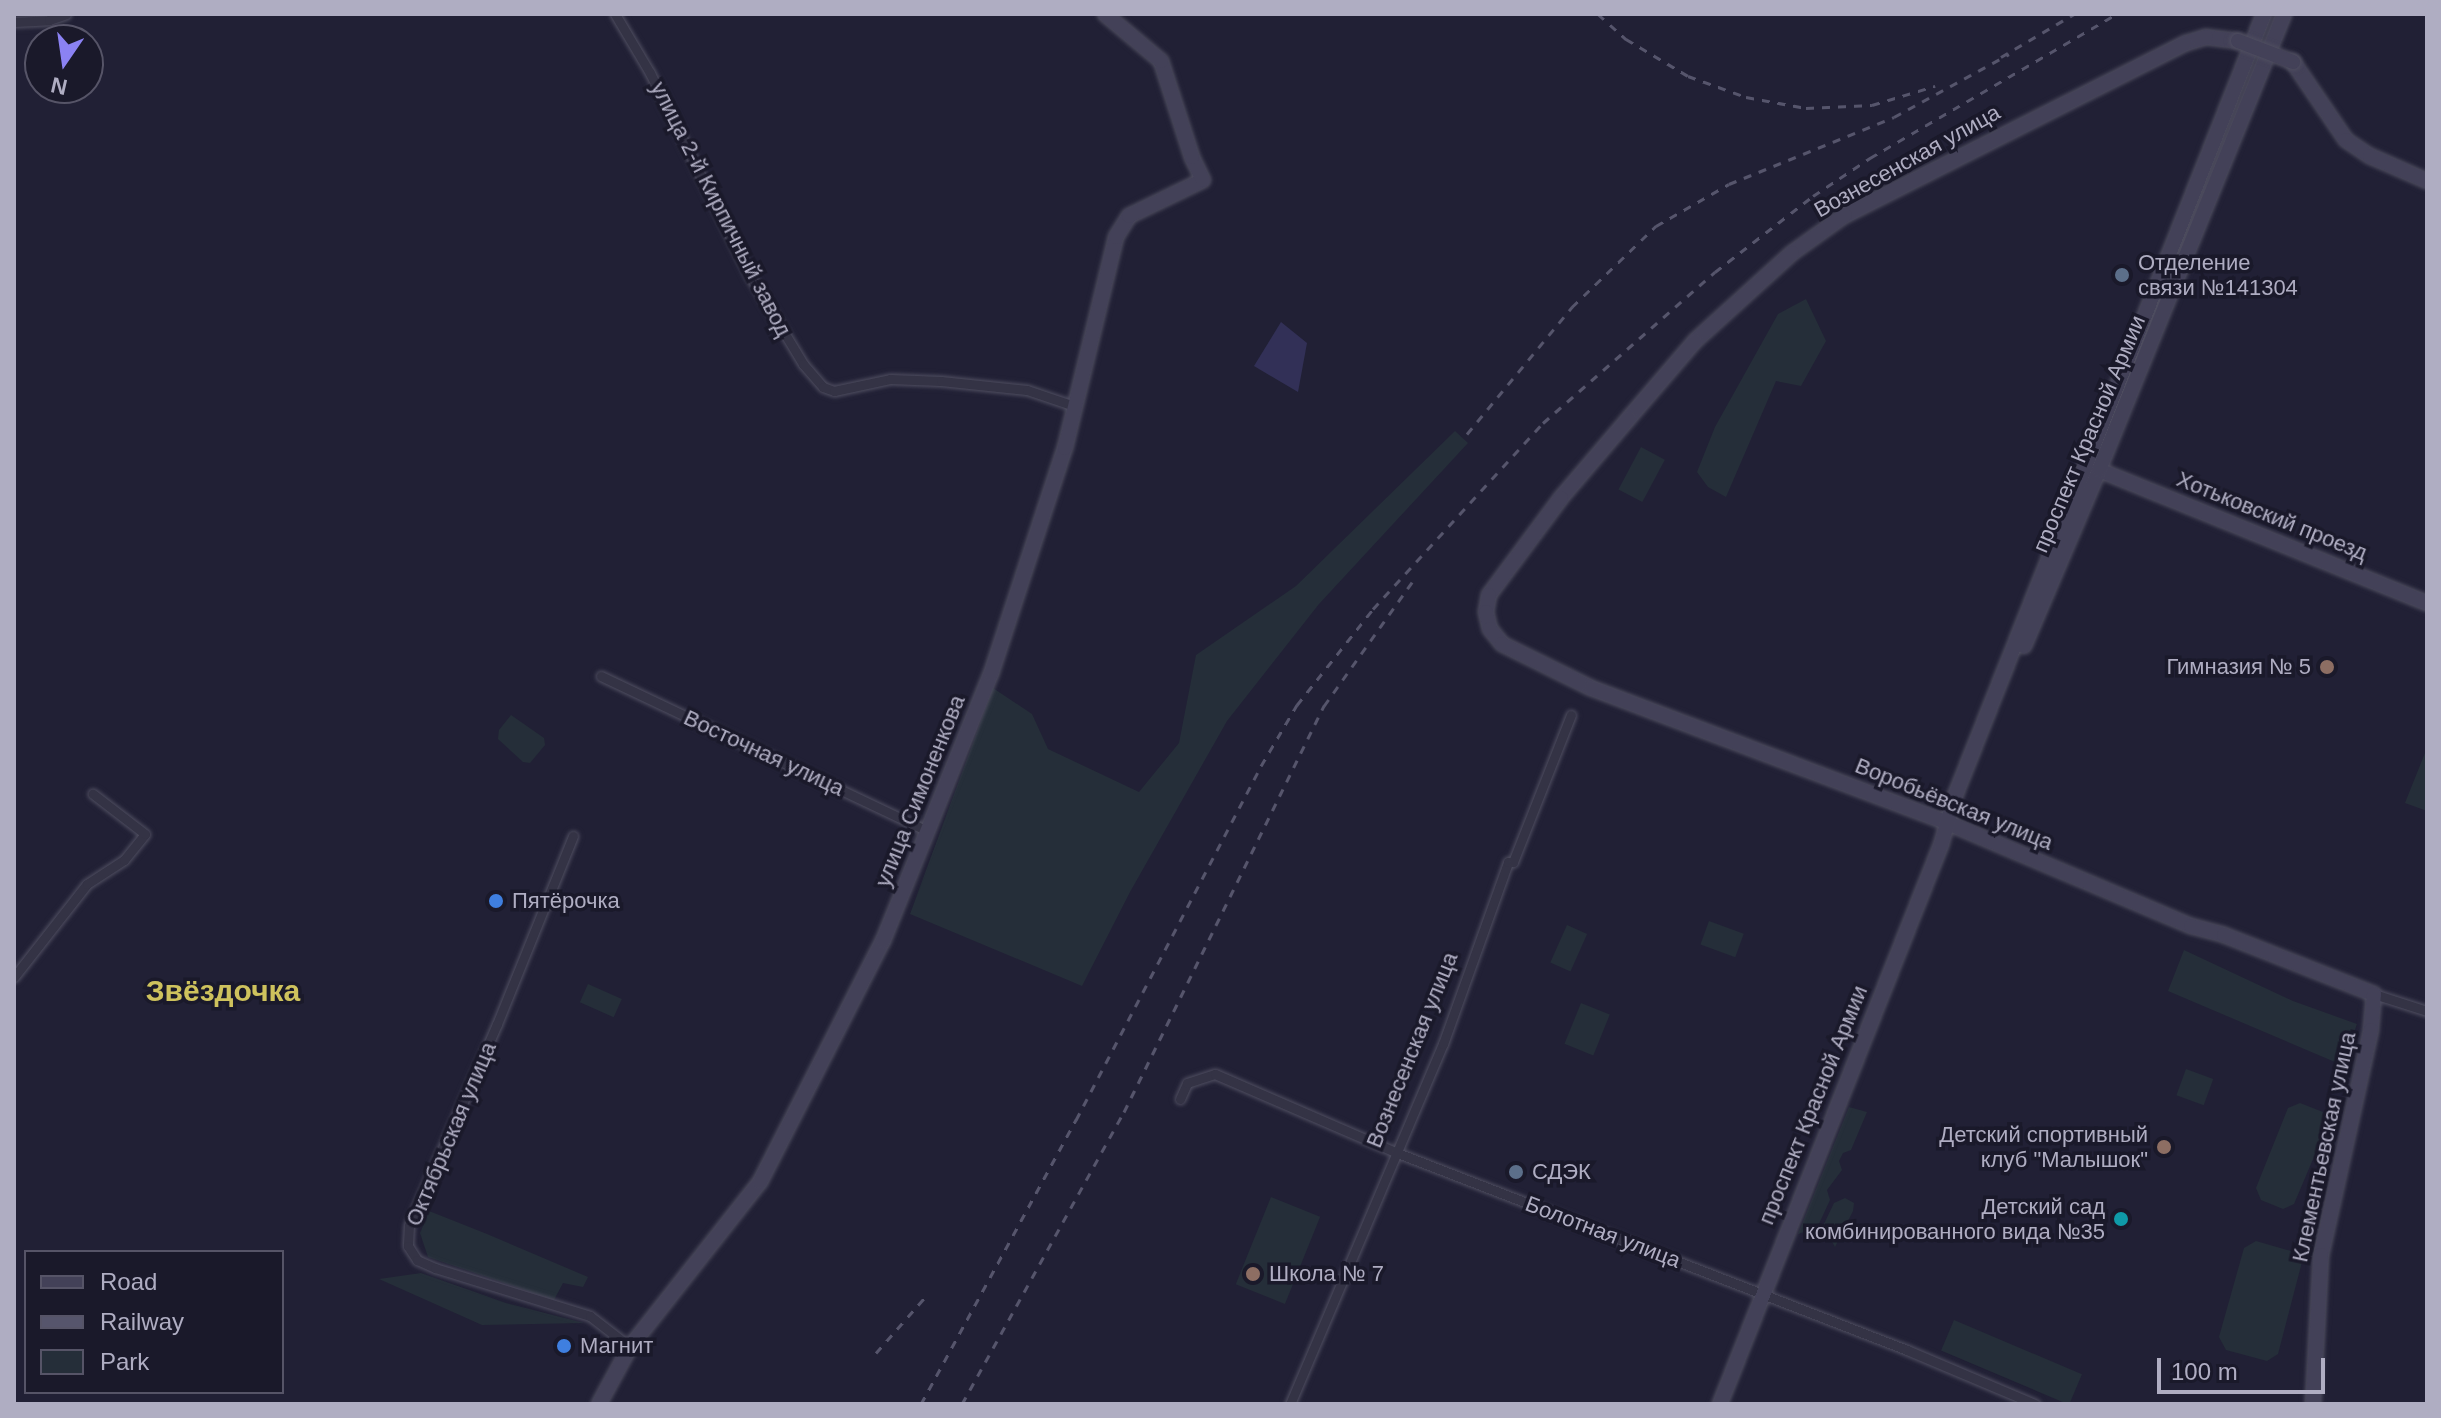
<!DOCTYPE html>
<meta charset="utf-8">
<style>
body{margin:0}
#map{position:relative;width:2441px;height:1418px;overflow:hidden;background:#212035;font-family:Arial,sans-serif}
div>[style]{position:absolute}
.green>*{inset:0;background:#252e39;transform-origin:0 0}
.water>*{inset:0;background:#323057}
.roads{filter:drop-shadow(0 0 2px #4f4e60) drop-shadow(0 0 2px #4f4e60)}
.street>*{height:9px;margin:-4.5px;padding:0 4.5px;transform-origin:4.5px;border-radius:4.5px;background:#343345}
.secondary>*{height:14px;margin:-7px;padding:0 7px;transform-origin:7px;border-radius:7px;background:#434158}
.rail>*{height:3px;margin-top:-1.5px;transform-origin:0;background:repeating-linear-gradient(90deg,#56556c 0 8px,transparent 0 16px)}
.bridges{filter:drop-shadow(0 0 2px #4f4e60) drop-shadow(0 0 2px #4f4e60)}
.secondary-bridge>*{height:14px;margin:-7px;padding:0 7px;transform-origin:7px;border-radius:7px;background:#434158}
.dots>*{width:22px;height:22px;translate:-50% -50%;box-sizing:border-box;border:4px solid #1a192a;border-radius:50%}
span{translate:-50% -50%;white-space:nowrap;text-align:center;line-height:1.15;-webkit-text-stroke:7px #1a192a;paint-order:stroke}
.street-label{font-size:22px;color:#afadc2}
.poi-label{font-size:22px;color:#afadc2}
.left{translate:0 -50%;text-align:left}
.right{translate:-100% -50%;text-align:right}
.district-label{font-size:30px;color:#cec25d;font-weight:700}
.frame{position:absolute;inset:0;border:16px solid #afadc2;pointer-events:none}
.legend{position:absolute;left:24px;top:1250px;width:260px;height:144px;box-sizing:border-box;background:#1a192a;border:2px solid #565467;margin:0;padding:10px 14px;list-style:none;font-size:24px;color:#afadc2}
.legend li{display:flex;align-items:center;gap:16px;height:40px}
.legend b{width:40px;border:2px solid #565467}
.north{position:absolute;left:24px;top:24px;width:80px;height:80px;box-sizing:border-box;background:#1a192a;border:2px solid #565467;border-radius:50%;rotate:193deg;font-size:22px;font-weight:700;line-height:32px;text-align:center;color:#afadc2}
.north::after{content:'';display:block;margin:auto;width:28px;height:36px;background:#8b82f3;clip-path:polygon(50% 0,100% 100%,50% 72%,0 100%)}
.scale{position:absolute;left:2157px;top:1358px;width:168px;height:36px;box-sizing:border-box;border:4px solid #afadc2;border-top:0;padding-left:10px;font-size:24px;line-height:28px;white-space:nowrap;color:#afadc2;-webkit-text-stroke:6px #1a192a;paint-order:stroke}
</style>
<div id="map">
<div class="green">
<i style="clip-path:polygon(1806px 299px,1826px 341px,1801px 386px,1776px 381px,1726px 497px,1708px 487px,1697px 472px,1715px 427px,1778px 314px)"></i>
<i style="clip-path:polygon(1455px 431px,1468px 443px,1319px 604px,1227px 721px,1130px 892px,1082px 986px,910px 914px,993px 688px,1032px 714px,1048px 749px,1139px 792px,1179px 743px,1196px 655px,1296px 586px)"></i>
<i style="left:1641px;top:447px;width:27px;height:48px;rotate:28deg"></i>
<i style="clip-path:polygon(511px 715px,544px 738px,545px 745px,530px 763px,523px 762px,498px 739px,499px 730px)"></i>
<i style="clip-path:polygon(2427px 748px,2427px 811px,2405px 803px)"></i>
<i style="left:1709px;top:921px;width:37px;height:25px;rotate:20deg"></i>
<i style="left:1567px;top:925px;width:22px;height:41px;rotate:24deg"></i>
<i style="clip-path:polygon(2184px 950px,2293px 1001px,2357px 1024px,2342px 1065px,2168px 991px)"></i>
<i style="left:588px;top:984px;width:37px;height:20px;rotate:24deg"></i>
<i style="left:1581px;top:1003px;width:31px;height:44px;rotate:22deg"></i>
<i style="left:2186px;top:1069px;width:29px;height:28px;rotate:20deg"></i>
<i style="clip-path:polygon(2300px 1103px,2323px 1112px,2327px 1126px,2294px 1204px,2283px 1209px,2261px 1200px,2256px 1188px,2288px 1108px)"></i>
<i style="clip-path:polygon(1849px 1107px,1867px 1112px,1851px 1150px,1843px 1153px,1839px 1161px,1842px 1170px,1827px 1190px,1830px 1200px,1817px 1228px,1798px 1234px)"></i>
<i style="left:1271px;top:1197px;width:53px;height:94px;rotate:22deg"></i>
<i style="clip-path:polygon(1845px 1198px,1854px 1203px,1853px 1211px,1835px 1247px,1823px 1226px,1834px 1203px)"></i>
<i style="clip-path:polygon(429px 1211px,487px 1234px,588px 1277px,583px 1287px,563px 1283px,554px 1300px,428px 1257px,420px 1233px)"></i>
<i style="clip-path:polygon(2256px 1241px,2298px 1253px,2303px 1258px,2278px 1354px,2267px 1361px,2226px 1350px,2219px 1337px,2244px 1248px)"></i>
<i style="clip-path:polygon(421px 1273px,506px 1303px,584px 1323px,482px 1325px,379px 1279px)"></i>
<i style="left:1954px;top:1320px;width:139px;height:33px;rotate:23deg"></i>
</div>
<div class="water">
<i style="clip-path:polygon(1281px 322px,1307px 343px,1298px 392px,1254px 366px)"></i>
</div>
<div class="roads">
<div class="street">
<i style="left:615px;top:14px;width:69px;rotate:59.3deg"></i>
<i style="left:650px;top:73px;width:226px;rotate:63.8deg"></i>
<i style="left:750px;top:276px;width:103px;rotate:58.9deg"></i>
<i style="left:803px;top:364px;width:30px;rotate:49deg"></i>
<i style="left:823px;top:387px;width:12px;rotate:20deg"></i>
<i style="left:834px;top:391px;width:57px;rotate:-12.1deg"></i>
<i style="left:890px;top:379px;width:51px;rotate:2.2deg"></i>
<i style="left:941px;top:381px;width:86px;rotate:6deg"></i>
<i style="left:1027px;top:390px;width:50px;rotate:18.8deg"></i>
<i style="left:14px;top:22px;width:35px;rotate:-3deg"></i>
<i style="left:49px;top:20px;width:18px;rotate:-19deg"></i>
<i style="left:601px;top:676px;width:361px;rotate:25.4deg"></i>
<i style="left:573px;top:836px;width:203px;rotate:112deg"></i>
<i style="left:497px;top:1024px;width:219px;rotate:113.6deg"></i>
<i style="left:409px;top:1225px;width:21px;rotate:93deg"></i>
<i style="left:408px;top:1246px;width:17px;rotate:57deg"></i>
<i style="left:417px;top:1260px;width:20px;rotate:24deg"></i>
<i style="left:435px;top:1268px;width:162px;rotate:17.2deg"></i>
<i style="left:590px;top:1316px;width:51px;rotate:37.8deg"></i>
<i style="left:14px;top:977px;width:118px;rotate:-51.9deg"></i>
<i style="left:87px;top:884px;width:44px;rotate:-33deg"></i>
<i style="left:124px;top:860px;width:33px;rotate:-51deg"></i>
<i style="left:145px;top:834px;width:66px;rotate:-142.4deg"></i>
<i style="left:2374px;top:994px;width:56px;rotate:17.8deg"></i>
<i style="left:1180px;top:1099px;width:17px;rotate:-66deg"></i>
<i style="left:1187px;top:1083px;width:29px;rotate:-18deg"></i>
<i style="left:1215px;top:1074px;width:196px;rotate:23.4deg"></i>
<i style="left:1395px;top:1152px;width:549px;rotate:21.14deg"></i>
<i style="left:1907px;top:1350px;width:139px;rotate:22.9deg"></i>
<i style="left:1290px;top:1404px;width:391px;rotate:-67deg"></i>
<i style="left:1443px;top:1044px;width:193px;rotate:-70.3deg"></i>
<i style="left:1508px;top:862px;width:5px"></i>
<i style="left:1513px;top:862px;width:158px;rotate:-68.5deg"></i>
</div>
<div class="secondary">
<i style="left:2238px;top:41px;width:32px;rotate:-173deg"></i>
<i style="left:2206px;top:37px;width:21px;rotate:163deg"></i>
<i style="left:2186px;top:43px;width:382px;rotate:153.2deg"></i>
<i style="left:1845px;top:215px;width:65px;rotate:144.4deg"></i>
<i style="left:1792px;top:253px;width:131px;rotate:137.8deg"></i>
<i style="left:1695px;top:341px;width:101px;rotate:130.6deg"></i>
<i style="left:1629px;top:418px;width:105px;rotate:130.4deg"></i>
<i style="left:1561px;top:498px;width:121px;rotate:126.6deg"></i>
<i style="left:1489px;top:595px;width:17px;rotate:100deg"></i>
<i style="left:1486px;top:612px;width:17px;rotate:77deg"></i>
<i style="left:1490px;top:629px;width:19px;rotate:51deg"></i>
<i style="left:1502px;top:644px;width:99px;rotate:26.3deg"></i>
<i style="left:1591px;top:688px;width:382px;rotate:20.7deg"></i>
<i style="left:1948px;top:823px;width:264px;rotate:23deg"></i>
<i style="left:2191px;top:926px;width:34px;rotate:15deg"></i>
<i style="left:2224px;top:935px;width:161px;rotate:21.5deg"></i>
<i style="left:2374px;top:994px;width:36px;rotate:95deg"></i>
<i style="left:2371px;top:1030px;width:230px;rotate:102.5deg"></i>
<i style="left:2321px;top:1255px;width:149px;rotate:93.1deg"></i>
<i style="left:2293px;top:62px;width:94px;rotate:55.8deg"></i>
<i style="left:2346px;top:140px;width:29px;rotate:34deg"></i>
<i style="left:2370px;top:156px;width:62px;rotate:23.7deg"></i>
<i style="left:2099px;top:470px;width:354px;rotate:22.1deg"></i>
<i style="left:2024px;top:646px;width:191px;rotate:-66.9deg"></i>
<i style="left:2099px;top:470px;width:492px;rotate:-67.9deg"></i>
<i style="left:599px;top:1404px;width:65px;rotate:-61.5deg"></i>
<i style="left:630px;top:1347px;width:210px;rotate:-51.8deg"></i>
<i style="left:760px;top:1182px;width:271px;rotate:-63deg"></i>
<i style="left:883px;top:941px;width:288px;rotate:-68deg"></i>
<i style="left:991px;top:674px;width:238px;rotate:-71.9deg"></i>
<i style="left:1065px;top:448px;width:217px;rotate:-76.4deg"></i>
<i style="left:1116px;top:237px;width:25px;rotate:-58deg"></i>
<i style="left:1129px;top:216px;width:82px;rotate:-25.9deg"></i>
<i style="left:1203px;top:180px;width:25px;rotate:-116deg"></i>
<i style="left:1192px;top:157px;width:101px;rotate:-107.9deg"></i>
<i style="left:1161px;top:61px;width:73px;rotate:-140deg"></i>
<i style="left:1720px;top:1404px;width:601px;rotate:-68.43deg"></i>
<i style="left:1941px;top:845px;width:51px;rotate:-74.1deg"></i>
<i style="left:1955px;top:796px;width:841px;rotate:-68.44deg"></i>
</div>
</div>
<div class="rail">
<i style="left:1598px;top:14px;width:38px;rotate:42deg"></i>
<i style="left:1626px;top:39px;width:72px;rotate:30.8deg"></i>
<i style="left:1688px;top:76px;width:62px;rotate:19.9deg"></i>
<i style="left:1746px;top:97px;width:61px;rotate:10.4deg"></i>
<i style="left:1806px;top:108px;width:66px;rotate:-2.6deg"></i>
<i style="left:1872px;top:105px;width:66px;rotate:-16.8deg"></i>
<i style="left:2001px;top:57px;width:85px;rotate:-30.5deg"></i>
<i style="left:1467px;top:434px;width:165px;rotate:-50.4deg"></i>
<i style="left:1572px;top:307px;width:117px;rotate:-44deg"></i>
<i style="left:1656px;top:226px;width:84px;rotate:-29.9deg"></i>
<i style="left:1729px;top:184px;width:178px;rotate:-22.1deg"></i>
<i style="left:1894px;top:117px;width:131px;rotate:-28.7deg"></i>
<i style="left:876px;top:1353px;width:77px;rotate:-48.7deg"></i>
<i style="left:921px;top:1404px;width:324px;rotate:-61.4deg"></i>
<i style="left:1076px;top:1120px;width:399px;rotate:-62.4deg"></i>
<i style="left:1261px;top:766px;width:71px;rotate:-59.5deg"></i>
<i style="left:1297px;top:705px;width:122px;rotate:-51.6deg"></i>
<i style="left:1373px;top:609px;width:252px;rotate:-47.6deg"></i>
<i style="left:1543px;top:423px;width:229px;rotate:-41.3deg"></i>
<i style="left:1715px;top:272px;width:124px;rotate:-37.8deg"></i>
<i style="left:1813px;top:196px;width:69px;rotate:-33.7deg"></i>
<i style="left:1870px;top:158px;width:285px;rotate:-30.3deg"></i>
<i style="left:962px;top:1404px;width:334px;rotate:-61deg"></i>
<i style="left:1124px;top:1112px;width:453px;rotate:-63.8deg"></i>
<i style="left:1324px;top:706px;width:157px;rotate:-54.6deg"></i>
</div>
<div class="bridges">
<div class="secondary-bridge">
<i style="left:2238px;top:41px;width:59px;rotate:20.9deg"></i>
</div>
</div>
<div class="dots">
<i style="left:2122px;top:275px;background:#5c6f8a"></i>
<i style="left:2327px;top:667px;background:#8d6e63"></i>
<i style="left:496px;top:901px;background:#3f7fe0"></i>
<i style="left:2164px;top:1147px;background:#8d6e63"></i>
<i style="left:1516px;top:1172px;background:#5c6f8a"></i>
<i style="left:2121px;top:1219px;background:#0f9aa8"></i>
<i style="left:1253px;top:1274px;background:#8d6e63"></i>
<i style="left:564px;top:1346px;background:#3f7fe0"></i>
</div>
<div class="street-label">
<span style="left:1907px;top:161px;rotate:-29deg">Вознесенская улица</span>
<span style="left:721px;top:209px;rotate:63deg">улица 2-й Кирпичный завод</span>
<span style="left:2089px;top:434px;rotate:-67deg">проспект Красной Армии</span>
<span style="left:2272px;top:516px;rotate:22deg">Хотьковский проезд</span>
<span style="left:764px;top:753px;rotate:25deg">Восточная улица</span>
<span style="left:920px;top:791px;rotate:-68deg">улица Симоненкова</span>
<span style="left:1954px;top:804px;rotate:22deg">Воробьёвская улица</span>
<span style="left:1412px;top:1050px;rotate:-68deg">Вознесенская улица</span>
<span style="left:1813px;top:1105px;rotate:-68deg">проспект Красной Армии</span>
<span style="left:451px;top:1134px;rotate:-67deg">Октябрьская улица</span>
<span style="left:2324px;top:1147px;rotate:-78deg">Клементьевская улица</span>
<span style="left:1603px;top:1232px;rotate:21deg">Болотная улица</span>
</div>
<div class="poi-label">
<span class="left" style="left:2138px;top:275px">Отделение<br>связи №141304</span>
<span class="right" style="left:2311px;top:667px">Гимназия № 5</span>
<span class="left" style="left:512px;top:901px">Пятёрочка</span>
<span class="right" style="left:2148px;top:1147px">Детский спортивный<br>клуб "Малышок"</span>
<span class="left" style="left:1532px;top:1172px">СДЭК</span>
<span class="right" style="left:2105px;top:1219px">Детский сад<br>комбинированного вида №35</span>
<span class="left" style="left:1269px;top:1274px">Школа № 7</span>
<span class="left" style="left:580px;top:1346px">Магнит</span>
</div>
<div class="district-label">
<span style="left:223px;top:991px">Звёздочка</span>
</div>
<div class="frame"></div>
<ul class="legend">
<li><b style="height:10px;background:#434158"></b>Road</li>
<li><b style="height:10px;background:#56556c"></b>Railway</li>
<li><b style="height:22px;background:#252e39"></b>Park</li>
</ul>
<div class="north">N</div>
<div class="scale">100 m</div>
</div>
